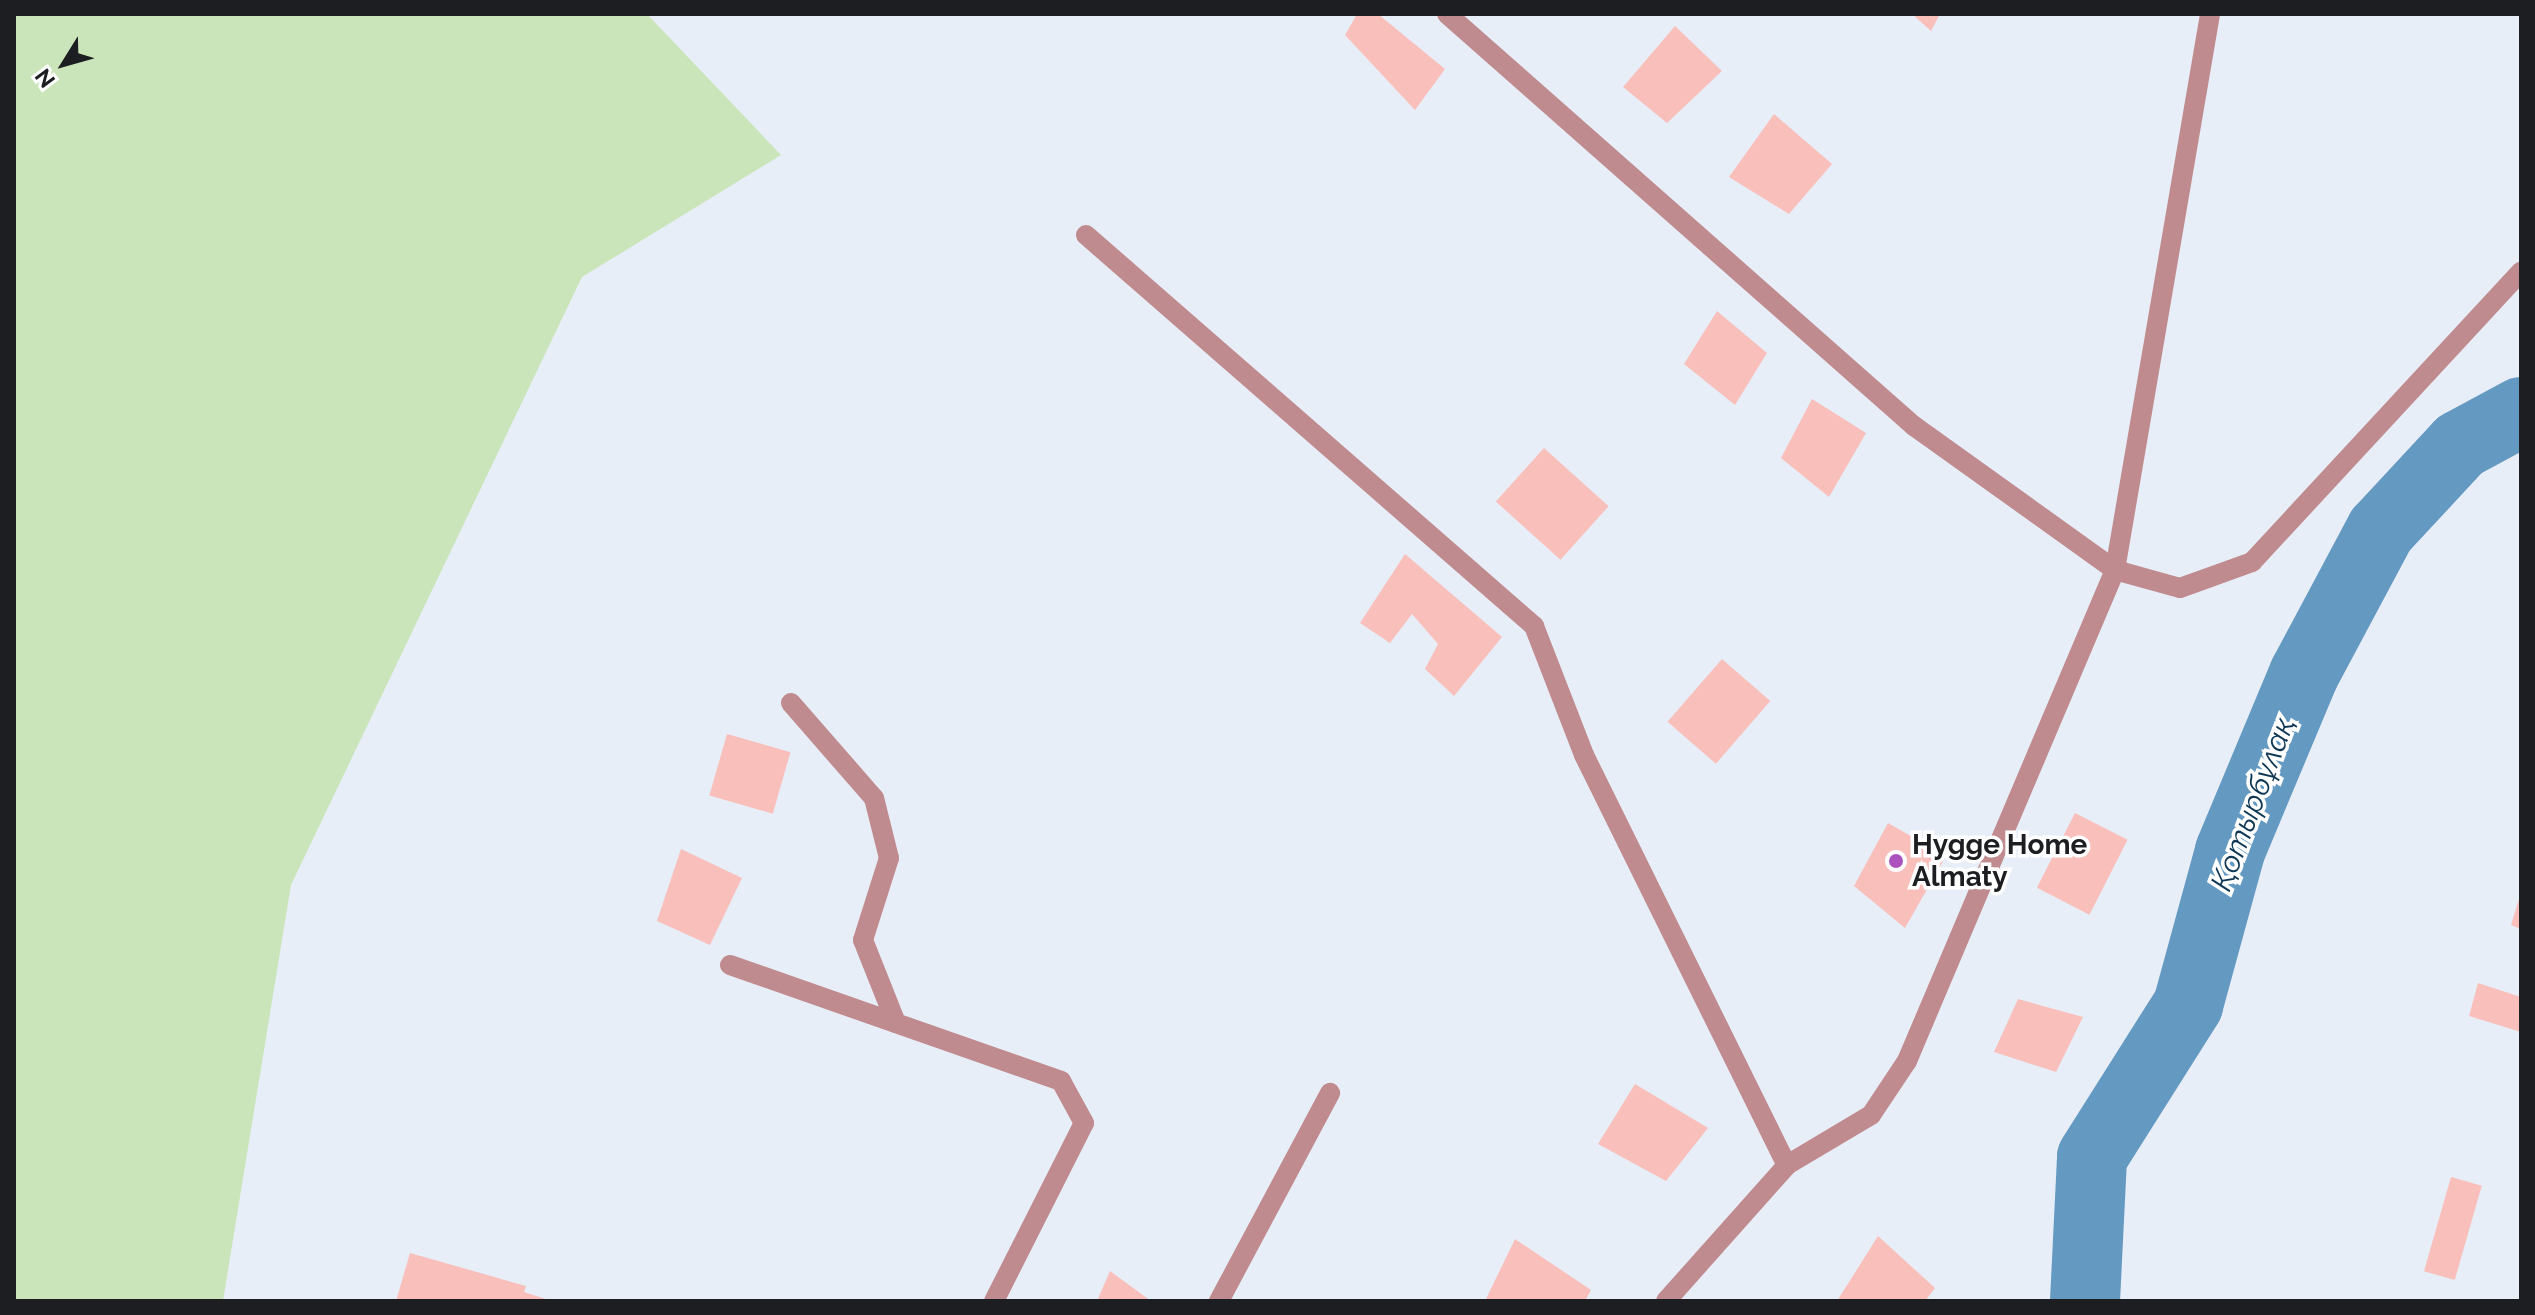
<!DOCTYPE html>
<meta charset="utf-8">
<style>
body{margin:0}
#map{position:relative;width:2535px;height:1315px;overflow:hidden;background:#e8eef8;font-family:Raleway,sans-serif}
div>[style]{position:absolute}
.green>*{inset:0;background:#cbe5ba}
.river>*{height:70px;margin:-35px;padding:0 35px;transform-origin:35px;border-radius:35px;background:#6499c2}
.building>*{inset:0;background:#f9bfbb;transform-origin:0 0}
.minor>*{height:20px;margin:-10px;padding:0 10px;transform-origin:10px;border-radius:10px;background:#c08b8f}
.dots>*{width:22px;height:22px;translate:-50% -50%;box-sizing:border-box;border:4px solid #fff;border-radius:50%}
span{translate:-50% -50%;white-space:nowrap;text-align:center;line-height:1.15;-webkit-text-stroke:7px #fff;paint-order:stroke}
.poi-label{font-size:28px;color:#1c1e21;font-weight:700}
.left{translate:0 -50%;text-align:left}
.water-label{font-size:30px;color:#0d3754;font-style:italic}
.frame{position:absolute;inset:0;border:16px solid #1c1e21;pointer-events:none}
.north{position:absolute;left:24px;top:24px;width:80px;height:80px;-webkit-text-stroke:6px #fff;paint-order:stroke;rotate:233deg;font-size:22px;font-weight:700;line-height:32px;text-align:center;color:#1c1e21}
.north::after{content:'';display:block;margin:auto;width:28px;height:36px;background:#1c1e21;clip-path:polygon(50% 0,100% 100%,50% 72%,0 100%)}
</style>
<div id="map">
<div class="green">
<i style="clip-path:polygon(14px 14px,647px 14px,781px 155px,582px 277px,291px 885px,223px 1301px,14px 1301px)"></i>
</div>
<div class="river">
<i style="left:2085px;top:1301px;width:144px;rotate:-87.2deg"></i>
<i style="left:2092px;top:1157px;width:180px;rotate:-57.7deg"></i>
<i style="left:2188px;top:1005px;width:160px;rotate:-74.7deg"></i>
<i style="left:2230px;top:851px;width:192px;rotate:-67.3deg"></i>
<i style="left:2304px;top:674px;width:163px;rotate:-61.9deg"></i>
<i style="left:2381px;top:530px;width:116px;rotate:-47.1deg"></i>
<i style="left:2460px;top:445px;width:69px;rotate:-28.4deg"></i>
</div>
<div class="building">
<i style="clip-path:polygon(1357px 14px,1378px 14px,1445px 69px,1415px 110px,1345px 35px)"></i>
<i style="clip-path:polygon(1912px 14px,1940px 14px,1931px 31px)"></i>
<i style="clip-path:polygon(1675px 26px,1722px 71px,1667px 123px,1623px 87px)"></i>
<i style="clip-path:polygon(1774px 114px,1832px 164px,1789px 214px,1729px 177px)"></i>
<i style="clip-path:polygon(1717px 311px,1767px 353px,1735px 405px,1684px 364px)"></i>
<i style="clip-path:polygon(1812px 399px,1866px 433px,1829px 497px,1781px 458px)"></i>
<i style="left:1544px;top:448px;width:87px;height:72px;rotate:42deg"></i>
<i style="clip-path:polygon(1405px 554px,1502px 637px,1454px 696px,1425px 669px,1438px 644px,1412px 614px,1390px 643px,1360px 623px)"></i>
<i style="left:1722px;top:659px;width:64px;height:83px;rotate:41deg"></i>
<i style="left:727px;top:734px;width:66px;height:64px;rotate:16deg"></i>
<i style="left:2075px;top:813px;width:59px;height:84px;rotate:27deg"></i>
<i style="clip-path:polygon(1888px 823px,1946px 856px,1905px 928px,1854px 886px)"></i>
<i style="clip-path:polygon(681px 849px,742px 878px,710px 945px,657px 921px)"></i>
<i style="clip-path:polygon(2520px 896px,2521px 896px,2521px 929px,2511px 925px)"></i>
<i style="clip-path:polygon(2478px 983px,2521px 997px,2521px 1032px,2469px 1016px)"></i>
<i style="clip-path:polygon(2018px 999px,2083px 1017px,2056px 1072px,1994px 1052px)"></i>
<i style="clip-path:polygon(1635px 1084px,1708px 1128px,1666px 1181px,1598px 1144px)"></i>
<i style="left:2451px;top:1177px;width:32px;height:98px;rotate:16deg"></i>
<i style="clip-path:polygon(1878px 1236px,1935px 1288px,1925px 1301px,1837px 1301px)"></i>
<i style="clip-path:polygon(1515px 1239px,1591px 1290px,1585px 1301px,1485px 1301px)"></i>
<i style="clip-path:polygon(410px 1253px,526px 1286px,524px 1292px,552px 1301px,396px 1301px)"></i>
<i style="clip-path:polygon(1110px 1271px,1151px 1301px,1097px 1301px)"></i>
</div>
<div class="minor">
<i style="left:1447px;top:14px;width:623px;rotate:41.42deg"></i>
<i style="left:1914px;top:426px;width:247px;rotate:35.6deg"></i>
<i style="left:2115px;top:570px;width:67px;rotate:15.5deg"></i>
<i style="left:2180px;top:588px;width:77px;rotate:-19.9deg"></i>
<i style="left:2252px;top:562px;width:396px;rotate:-47.2deg"></i>
<i style="left:1086px;top:235px;width:595px;rotate:41.11deg"></i>
<i style="left:1534px;top:626px;width:138px;rotate:68.8deg"></i>
<i style="left:1584px;top:755px;width:458px;rotate:63.7deg"></i>
<i style="left:791px;top:703px;width:126px;rotate:48.9deg"></i>
<i style="left:874px;top:798px;width:62px;rotate:76deg"></i>
<i style="left:889px;top:858px;width:86px;rotate:107.6deg"></i>
<i style="left:863px;top:940px;width:89px;rotate:68.3deg"></i>
<i style="left:730px;top:965px;width:351px;rotate:19.3deg"></i>
<i style="left:1061px;top:1081px;width:48px;rotate:61.3deg"></i>
<i style="left:1084px;top:1123px;width:199px;rotate:116.8deg"></i>
<i style="left:1219px;top:1301px;width:236px;rotate:-61.9deg"></i>
<i style="left:1666px;top:1301px;width:182px;rotate:-48.3deg"></i>
<i style="left:1787px;top:1165px;width:98px;rotate:-30.8deg"></i>
<i style="left:1871px;top:1115px;width:65px;rotate:-56.3deg"></i>
<i style="left:1907px;top:1061px;width:533px;rotate:-67.04deg"></i>
<i style="left:2115px;top:570px;width:564px;rotate:-80.3deg"></i>
</div>
<div class="dots">
<i style="left:1896px;top:861px;background:#ab52be"></i>
</div>
<div class="poi-label">
<span class="left" style="left:1912px;top:861px">Hygge Home<br>Almaty</span>
</div>
<div class="water-label">
<span style="left:2253px;top:804px;rotate:-69deg">Қотырбұлақ</span>
</div>
<div class="frame"></div>
<div class="north">N</div>
</div>
